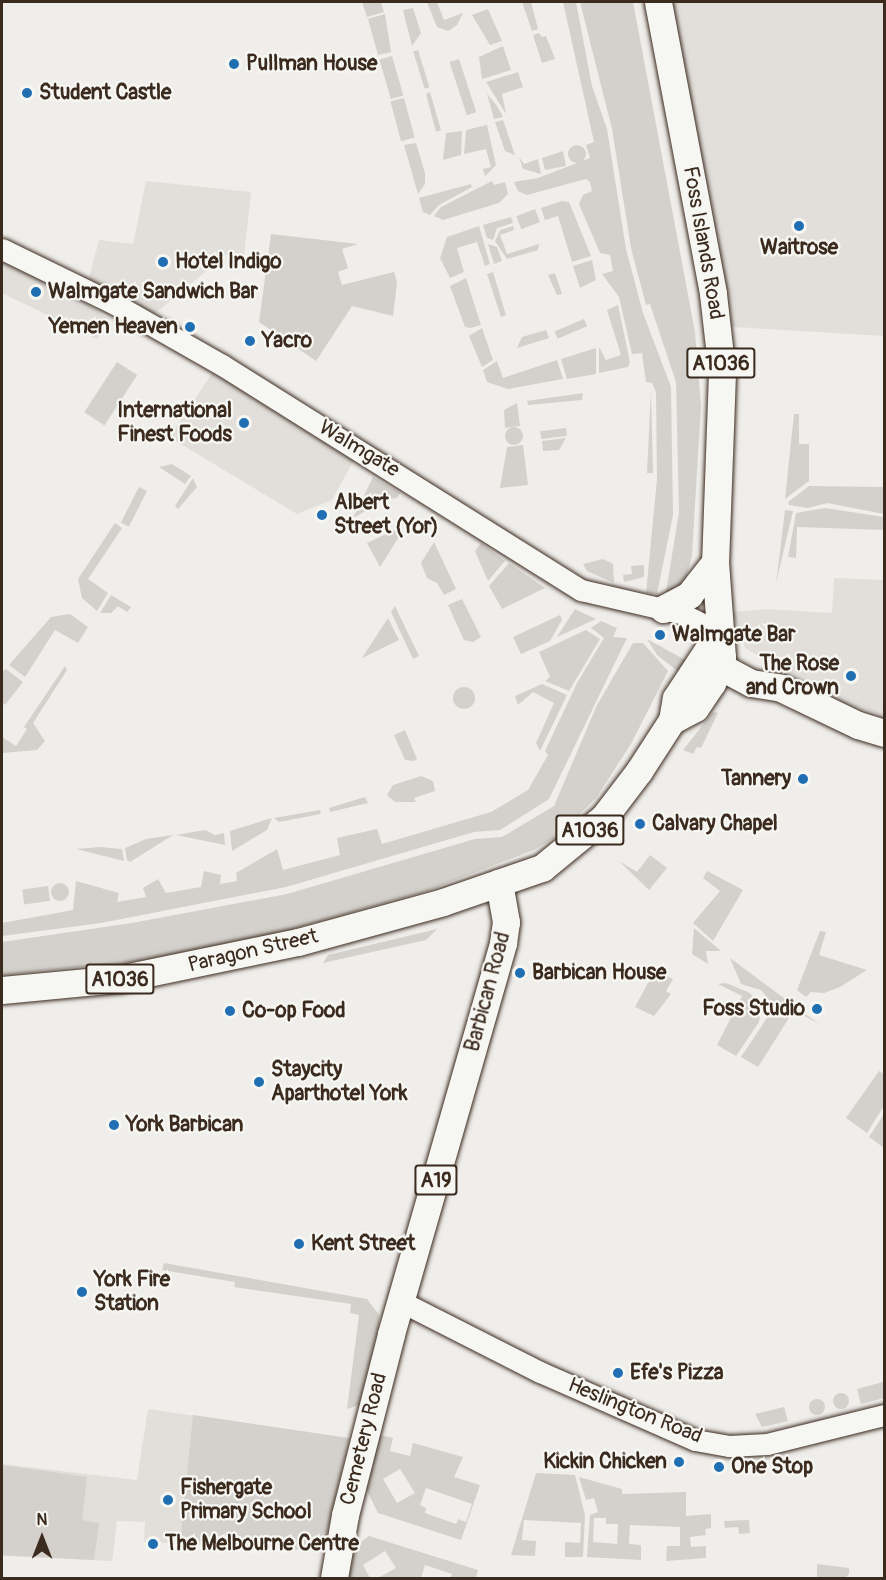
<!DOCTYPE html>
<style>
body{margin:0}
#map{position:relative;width:886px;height:1580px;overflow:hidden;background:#efeeea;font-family:Pangolin,sans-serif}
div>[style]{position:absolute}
.built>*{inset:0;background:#e2dfdb}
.green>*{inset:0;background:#d4d1cc;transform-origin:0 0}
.round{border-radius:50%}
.roads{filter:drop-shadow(0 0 2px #3b2a1e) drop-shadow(0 0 2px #3b2a1e)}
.tertiary>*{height:21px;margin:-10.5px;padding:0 10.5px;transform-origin:10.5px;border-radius:10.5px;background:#f6f6f2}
.primary>*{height:27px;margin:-13.5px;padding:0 13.5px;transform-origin:13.5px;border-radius:13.5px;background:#f6f6f2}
.dots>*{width:16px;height:16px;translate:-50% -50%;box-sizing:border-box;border:3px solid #f6f6f2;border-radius:50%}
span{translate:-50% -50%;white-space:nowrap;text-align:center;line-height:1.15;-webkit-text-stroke:4.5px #f6f6f2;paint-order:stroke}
.shield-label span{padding:2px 4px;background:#f6f6f2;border:2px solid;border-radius:4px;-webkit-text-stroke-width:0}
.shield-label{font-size:20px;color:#3b2a1e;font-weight:700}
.poi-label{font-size:21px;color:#3b2a1e;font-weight:700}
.left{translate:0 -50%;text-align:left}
.right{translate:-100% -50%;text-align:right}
.street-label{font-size:21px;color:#3b2a1e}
.frame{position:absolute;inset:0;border:3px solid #3b2a1e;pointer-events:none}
.north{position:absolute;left:12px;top:1508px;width:60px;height:60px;-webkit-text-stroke:4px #f6f6f2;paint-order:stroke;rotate:0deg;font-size:16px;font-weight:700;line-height:24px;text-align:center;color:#3b2a1e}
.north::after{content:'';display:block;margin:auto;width:21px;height:27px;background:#3b2a1e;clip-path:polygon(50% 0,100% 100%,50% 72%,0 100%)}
</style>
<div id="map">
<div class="built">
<i style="clip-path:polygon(658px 2px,884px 2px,884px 336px,717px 326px)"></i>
<i style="clip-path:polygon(146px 181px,251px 192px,244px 256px,226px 255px,153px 315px,122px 301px,89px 278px,99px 240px,133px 244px)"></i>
<i style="clip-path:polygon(2px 242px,108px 319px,97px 339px,2px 293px)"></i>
<i style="clip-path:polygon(215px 369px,355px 458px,332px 500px,297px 514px,169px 437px)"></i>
<i style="clip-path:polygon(834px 578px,884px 580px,884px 716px,826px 697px,745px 648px,732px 612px,767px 609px,832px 613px)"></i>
<i style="clip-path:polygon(148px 1409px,350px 1439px,323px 1551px,144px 1542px,145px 1522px,117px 1521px,112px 1561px,2px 1556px,2px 1464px,137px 1480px)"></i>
</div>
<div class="green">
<i style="clip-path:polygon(362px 2px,381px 2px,384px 12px,367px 17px)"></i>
<i style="clip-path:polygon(427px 2px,437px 2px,444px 20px,463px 13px,457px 25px,448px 31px,437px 27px)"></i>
<i style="clip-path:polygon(522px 2px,531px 2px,538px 29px,532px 31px)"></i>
<i style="clip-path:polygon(563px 2px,576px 2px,592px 86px,607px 129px,626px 249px,643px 313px,671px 387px,673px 515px,657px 594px,646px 593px,657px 479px,656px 392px,652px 383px,646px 382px,642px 353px,632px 354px,619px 297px,602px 274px,613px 271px,610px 255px,600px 253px,579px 204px,583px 195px,592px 191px,590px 182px,586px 179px,527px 195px,518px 191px,514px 182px,538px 178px,590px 158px,586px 145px,594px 142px)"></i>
<i style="clip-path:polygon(580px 2px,633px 2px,695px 332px,701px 405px,692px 556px,685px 581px,665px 598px,679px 512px,676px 382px,650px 304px,646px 305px,631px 248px,612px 129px)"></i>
<i style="clip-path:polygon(413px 8px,421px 33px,412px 46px,403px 10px)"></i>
<i style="clip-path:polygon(488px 9px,502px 41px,490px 45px,472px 15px)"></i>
<i style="clip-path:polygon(385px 14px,391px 52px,378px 55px,368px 19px)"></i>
<i style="clip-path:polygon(539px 33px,542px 37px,546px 36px,555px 59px,542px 63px,533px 35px)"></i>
<i style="clip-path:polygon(503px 46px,511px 70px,482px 79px,479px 57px)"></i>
<i style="left:418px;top:50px;width:39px;height:5px;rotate:73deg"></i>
<i style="left:392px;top:56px;width:41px;height:13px;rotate:74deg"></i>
<i style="left:459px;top:59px;width:56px;height:10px;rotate:72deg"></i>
<i style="clip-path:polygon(518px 72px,523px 87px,502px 94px,506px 114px,486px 82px)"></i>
<i style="clip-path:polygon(430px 92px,441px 130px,436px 132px,426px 94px)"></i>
<i style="clip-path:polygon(487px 94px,497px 106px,503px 117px,494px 119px)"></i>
<i style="left:404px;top:98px;width:41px;height:14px;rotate:75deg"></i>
<i style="clip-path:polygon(503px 120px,515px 155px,505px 151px,495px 122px)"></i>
<i style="clip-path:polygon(487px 125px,496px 165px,485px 176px,483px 169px,491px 167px,486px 149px,464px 154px,466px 130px)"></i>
<i style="clip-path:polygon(462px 131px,461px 155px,443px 160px,446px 133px)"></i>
<i style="clip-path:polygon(416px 143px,425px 173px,425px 184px,418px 194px,404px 145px)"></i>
<i class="round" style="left:568px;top:145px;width:18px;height:18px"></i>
<i style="clip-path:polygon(563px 151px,566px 166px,545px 170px,542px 158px)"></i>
<i style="clip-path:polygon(519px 157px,524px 164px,538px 159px,541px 174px,523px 169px)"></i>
<i style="clip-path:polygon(492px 181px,494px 185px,505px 182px,508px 194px,499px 203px,443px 220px,434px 216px,441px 207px)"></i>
<i style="clip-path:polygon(471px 184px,472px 187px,439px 205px,430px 215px,423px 212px,419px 198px)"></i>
<i style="clip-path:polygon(562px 201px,569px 202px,591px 256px,572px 262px,558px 216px,545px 220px,541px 208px)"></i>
<i style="left:535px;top:209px;width:14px;height:20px;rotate:69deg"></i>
<i style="clip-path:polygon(511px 217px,513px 223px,497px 228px,493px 240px,487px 238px,483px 225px)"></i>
<i style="clip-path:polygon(479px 226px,490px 264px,485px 266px,477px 242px,457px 248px,464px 272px,450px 278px,440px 258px,447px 237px)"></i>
<i style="clip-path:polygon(513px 226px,514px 230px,500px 235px,507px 254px,539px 244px,538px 250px,507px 259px,495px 241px,500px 230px)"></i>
<i style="clip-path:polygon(271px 234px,358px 244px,342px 249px,348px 268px,338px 272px,342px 285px,394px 272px,397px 282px,393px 316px,352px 306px,316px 361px,259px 322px)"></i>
<i style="clip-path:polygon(488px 244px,497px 247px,502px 261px,494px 264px)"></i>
<i style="clip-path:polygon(592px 260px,596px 280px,580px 288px,573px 266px)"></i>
<i style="clip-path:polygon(493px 272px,506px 315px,501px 317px,487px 274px)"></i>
<i style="clip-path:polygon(555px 273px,562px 294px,557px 295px,548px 275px)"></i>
<i style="clip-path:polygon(466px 278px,481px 325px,471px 328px,465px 327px,450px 286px)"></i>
<i style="clip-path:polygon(618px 305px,630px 362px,628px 367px,599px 373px,599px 347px,606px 360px,621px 355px,607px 310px)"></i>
<i style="left:584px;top:319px;width:8px;height:32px;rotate:67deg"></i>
<i style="clip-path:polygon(482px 328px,493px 360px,482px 367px,469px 336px)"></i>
<i style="clip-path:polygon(546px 330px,549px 338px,517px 348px,522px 337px)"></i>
<i style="clip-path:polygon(596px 348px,596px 374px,567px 379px,561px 359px)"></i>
<i style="clip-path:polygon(557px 360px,563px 379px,508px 389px,487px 382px,483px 370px,497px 361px,503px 378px)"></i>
<i style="left:117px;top:362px;width:24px;height:60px;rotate:33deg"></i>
<i style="clip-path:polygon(651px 390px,653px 473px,647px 473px)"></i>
<i style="clip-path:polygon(583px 393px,582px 400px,528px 405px,527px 401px)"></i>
<i style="clip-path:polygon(517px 403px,520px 426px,505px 428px,504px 410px)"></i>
<i style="clip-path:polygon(794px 414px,799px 414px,799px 444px,809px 444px,809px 481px,785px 499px)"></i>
<i class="round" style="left:505px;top:427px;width:18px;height:18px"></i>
<i style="left:566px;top:428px;width:8px;height:26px;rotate:83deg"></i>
<i style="clip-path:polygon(566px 438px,559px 450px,543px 451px,542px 441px)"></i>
<i style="clip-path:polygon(523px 445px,528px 485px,500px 488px,507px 447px)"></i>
<i style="clip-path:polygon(172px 464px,191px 476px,185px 484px,159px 467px)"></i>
<i style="clip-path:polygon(373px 477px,400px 493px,397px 498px,387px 499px,353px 518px)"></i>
<i style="clip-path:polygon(193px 478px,197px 487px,178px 509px,175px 506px)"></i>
<i style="clip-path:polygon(809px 486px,884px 487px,884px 514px,827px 503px,808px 508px,789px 505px,788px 502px)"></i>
<i style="left:139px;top:487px;width:9px;height:40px;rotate:27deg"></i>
<i style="clip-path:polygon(825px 508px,884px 517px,884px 530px,797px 527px,796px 558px,788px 557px,796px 513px)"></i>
<i style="clip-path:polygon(785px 510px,793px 511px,776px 583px,778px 568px)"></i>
<i style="clip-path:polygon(115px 523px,122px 528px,88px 579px,108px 593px,97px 611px,82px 598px,78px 579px)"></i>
<i style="clip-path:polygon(399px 528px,402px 532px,380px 567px,367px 543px)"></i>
<i style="clip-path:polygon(434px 542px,456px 589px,444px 595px,437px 583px,427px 578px,421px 563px)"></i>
<i style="clip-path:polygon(481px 543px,505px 561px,488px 581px,475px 551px)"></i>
<i style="clip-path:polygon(603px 559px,613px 564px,614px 583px,587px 571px,583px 564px)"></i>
<i style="clip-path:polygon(509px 563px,545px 588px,502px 609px,489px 586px)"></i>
<i style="clip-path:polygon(644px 565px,644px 577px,624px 582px,623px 575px,632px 574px,631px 566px)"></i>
<i style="clip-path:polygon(111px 595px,131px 607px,127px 612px,118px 606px,111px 613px,100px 613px)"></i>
<i style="clip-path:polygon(462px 599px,481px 637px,473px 642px,464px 640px,448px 605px)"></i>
<i style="clip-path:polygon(395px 606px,419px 656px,413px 659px,391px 612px)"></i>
<i style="clip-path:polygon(575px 609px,596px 619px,557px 637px)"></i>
<i style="clip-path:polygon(70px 614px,88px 627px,78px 643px,55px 630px,25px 677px,9px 665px,51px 617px)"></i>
<i style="clip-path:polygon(560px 615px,562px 620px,550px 641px,521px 654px,513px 637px)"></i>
<i style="clip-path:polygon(388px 618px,399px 640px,362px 658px)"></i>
<i style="clip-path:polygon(601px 621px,617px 628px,613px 637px,627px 638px,549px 799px,500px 830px,474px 832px,286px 887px,101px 923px,2px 936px,2px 923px,73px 910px,76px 881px,119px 893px,117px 902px,146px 897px,143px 888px,158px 879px,166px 893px,201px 887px,204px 871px,221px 875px,220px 884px,237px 881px,236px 873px,277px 849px,283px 870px,340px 855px,337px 838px,377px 829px,382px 844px,491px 812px,528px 790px,548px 755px,545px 751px,577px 683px,604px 638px,591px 628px)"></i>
<i style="clip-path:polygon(586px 630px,600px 639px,569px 691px,545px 681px,550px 677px,539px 652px)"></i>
<i style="clip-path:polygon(647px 639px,687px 661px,680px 673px,657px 655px)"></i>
<i style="clip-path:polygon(633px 643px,643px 643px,668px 671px,631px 744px,596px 798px,557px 836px,536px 849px,427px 891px,275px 934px,138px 961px,2px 975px,2px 942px,132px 923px,287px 894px,475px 839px,502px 837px,554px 806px,597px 705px)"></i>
<i style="clip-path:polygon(65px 666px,67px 670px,33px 723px,45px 741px,37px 750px,2px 753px,2px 737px,16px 746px,27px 729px,24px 727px)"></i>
<i style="clip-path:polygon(6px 669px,23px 682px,5px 705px,2px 702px,2px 672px)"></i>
<i style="clip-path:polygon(542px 684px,567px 695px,540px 751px,536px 743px,554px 703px,533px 692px,518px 705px,515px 696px)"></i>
<i class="round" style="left:453px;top:687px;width:22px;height:22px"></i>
<i style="clip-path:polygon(713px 712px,718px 713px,701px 748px,697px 747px,693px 754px,683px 750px)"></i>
<i style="clip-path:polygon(405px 730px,417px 759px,414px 761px,405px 760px,394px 735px)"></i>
<i style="clip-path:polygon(421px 776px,433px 781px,435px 791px,414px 798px,416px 802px,395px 802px,387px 795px,393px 785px)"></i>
<i style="clip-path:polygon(365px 797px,368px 803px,330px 812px,329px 808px)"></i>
<i style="clip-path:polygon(320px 810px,321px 814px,279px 822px,274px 818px)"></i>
<i style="clip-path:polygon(272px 818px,267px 830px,232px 851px,230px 831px)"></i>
<i style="clip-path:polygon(205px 830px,215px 835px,224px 833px,225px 845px,176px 835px)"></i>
<i style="clip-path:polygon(173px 835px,130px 862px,127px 860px,125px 848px,146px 839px)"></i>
<i style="clip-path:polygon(100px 847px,122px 849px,124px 861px,76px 849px)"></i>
<i style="clip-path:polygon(650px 855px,667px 868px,649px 890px,619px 861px,637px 872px)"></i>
<i style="clip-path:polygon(707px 871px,743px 890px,713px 941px,693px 923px,720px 891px,703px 878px)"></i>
<i class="round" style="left:51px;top:883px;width:18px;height:18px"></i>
<i style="left:48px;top:886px;width:15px;height:26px;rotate:82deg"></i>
<i style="clip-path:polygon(694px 928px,721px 951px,706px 951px,708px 964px,692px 954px)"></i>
<i style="clip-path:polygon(437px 929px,426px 940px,323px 963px,328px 955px)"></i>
<i style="clip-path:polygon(820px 931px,826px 932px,819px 955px,867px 970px,840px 987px,824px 993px,811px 992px,806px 997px,797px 990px)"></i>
<i style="clip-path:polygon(730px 958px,819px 1024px,794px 1010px,758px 1067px,741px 1057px,771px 1012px,770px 1001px,761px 990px,741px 984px)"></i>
<i style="clip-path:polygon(655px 970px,673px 979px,666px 991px,671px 994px,654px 1016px,635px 1007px)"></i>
<i style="clip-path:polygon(726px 983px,750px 993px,761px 1009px,759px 1022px,736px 1056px,717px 1045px,742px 996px,718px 984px)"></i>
<i style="clip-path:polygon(879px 1071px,884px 1074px,884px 1106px,867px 1133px,846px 1118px)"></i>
<i style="clip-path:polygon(884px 1114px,884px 1148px,869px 1137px)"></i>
<i style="clip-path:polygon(164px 1263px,367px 1299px,379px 1315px,379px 1325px,359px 1405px,347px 1409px,359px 1315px,350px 1313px,351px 1304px,234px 1287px,235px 1282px,162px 1270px)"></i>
<i style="clip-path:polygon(884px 1373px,884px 1398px,861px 1404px,857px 1389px,883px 1382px)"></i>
<i class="round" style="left:833px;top:1393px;width:16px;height:16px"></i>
<i class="round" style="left:809px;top:1399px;width:16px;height:16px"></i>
<i style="clip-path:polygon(784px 1407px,788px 1421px,762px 1427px,755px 1414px)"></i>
<i style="clip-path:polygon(193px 1415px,349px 1438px,323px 1551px,180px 1542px)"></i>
<i style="clip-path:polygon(evenodd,380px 1435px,393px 1438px,390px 1451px,410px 1456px,413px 1443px,463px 1457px,454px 1477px,480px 1485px,461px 1540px,378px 1513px,366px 1489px,380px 1435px,400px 1469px,415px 1493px,397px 1503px,383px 1479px,400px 1469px,380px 1435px,426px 1488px,472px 1504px,466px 1522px,458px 1519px,456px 1524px,425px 1513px,426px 1508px,420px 1505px,426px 1488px)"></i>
<i style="clip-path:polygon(2px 1465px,87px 1477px,82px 1520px,99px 1523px,94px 1560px,2px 1555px)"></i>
<i style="clip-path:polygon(536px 1473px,575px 1475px,585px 1515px,583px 1557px,565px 1557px,565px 1542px,580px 1543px,581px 1523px,524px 1520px,522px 1540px,536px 1541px,535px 1556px,511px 1555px)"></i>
<i style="clip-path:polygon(evenodd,579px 1477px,622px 1489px,622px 1494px,686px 1492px,686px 1516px,711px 1514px,711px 1528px,705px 1529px,706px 1535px,690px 1537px,691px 1547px,706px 1546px,706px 1558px,666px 1561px,667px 1546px,680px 1546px,680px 1527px,630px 1525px,629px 1544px,641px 1545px,641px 1560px,587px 1557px,590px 1515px,598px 1512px,594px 1498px,586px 1500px,579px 1477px,594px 1518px,606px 1518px,606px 1524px,618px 1524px,617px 1544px,593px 1542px,594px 1518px)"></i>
<i style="clip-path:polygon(749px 1520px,750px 1533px,739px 1534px,738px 1527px,725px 1528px,724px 1521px)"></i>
<i style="clip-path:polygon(369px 1536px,478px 1570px,476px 1578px,450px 1578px,452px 1574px,425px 1565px,421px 1578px,378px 1578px,396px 1568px,385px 1551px,363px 1565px,370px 1578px,348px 1578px,349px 1551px)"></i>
<i style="clip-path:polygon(817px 1564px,849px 1568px,849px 1574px,845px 1578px,817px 1578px)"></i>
</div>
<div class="roads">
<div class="tertiary">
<i style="left:2px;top:249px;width:126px;rotate:26deg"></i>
<i style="left:115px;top:304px;width:123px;rotate:29.7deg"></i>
<i style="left:222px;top:365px;width:424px;rotate:32.1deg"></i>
<i style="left:581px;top:590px;width:103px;rotate:13deg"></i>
<i style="left:681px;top:613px;width:27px;rotate:27deg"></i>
<i style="left:705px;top:625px;width:17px;rotate:54deg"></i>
<i style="left:400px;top:1301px;width:157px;rotate:26.9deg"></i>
<i style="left:540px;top:1372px;width:169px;rotate:23.7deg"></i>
<i style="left:695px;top:1440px;width:35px;rotate:10deg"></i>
<i style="left:729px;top:1446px;width:38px;rotate:-3deg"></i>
<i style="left:767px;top:1444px;width:121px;rotate:-13.9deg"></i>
</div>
<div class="primary">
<i style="left:658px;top:2px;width:297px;rotate:79.3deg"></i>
<i style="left:713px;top:294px;width:80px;rotate:83.5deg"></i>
<i style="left:722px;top:373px;width:189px;rotate:92.1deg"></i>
<i style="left:715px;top:562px;width:95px;rotate:85.8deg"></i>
<i style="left:722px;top:657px;width:28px;rotate:111deg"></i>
<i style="left:712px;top:683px;width:30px;rotate:124deg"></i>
<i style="left:695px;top:708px;width:26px;rotate:152deg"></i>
<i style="left:663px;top:609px;width:30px;rotate:-28deg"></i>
<i style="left:689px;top:595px;width:42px;rotate:-51.8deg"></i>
<i style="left:704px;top:658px;width:53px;rotate:28deg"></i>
<i style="left:751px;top:683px;width:30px;rotate:9deg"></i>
<i style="left:781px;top:688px;width:85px;rotate:25.7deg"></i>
<i style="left:858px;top:725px;width:27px;rotate:17deg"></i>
<i style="left:2px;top:990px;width:118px;rotate:-5.4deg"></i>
<i style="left:119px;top:979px;width:183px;rotate:-11.7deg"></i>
<i style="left:298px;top:942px;width:150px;rotate:-15.4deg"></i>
<i style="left:443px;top:902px;width:105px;rotate:-19deg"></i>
<i style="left:542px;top:868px;width:80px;rotate:-39.4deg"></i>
<i style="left:604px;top:817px;width:58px;rotate:-52.7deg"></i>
<i style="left:639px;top:771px;width:61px;rotate:-57.1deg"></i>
<i style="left:672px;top:720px;width:22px;rotate:-80deg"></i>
<i style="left:676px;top:698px;width:80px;rotate:-56.7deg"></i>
<i style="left:334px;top:1578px;width:64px;rotate:-80.1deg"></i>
<i style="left:345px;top:1515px;width:187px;rotate:-75.7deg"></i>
<i style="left:391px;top:1334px;width:407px;rotate:-74deg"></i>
<i style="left:503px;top:943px;width:21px;rotate:-82deg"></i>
<i style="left:506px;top:922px;width:40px;rotate:-100deg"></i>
</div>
</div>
<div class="dots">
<i style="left:234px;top:64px;background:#1f6fb2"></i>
<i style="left:27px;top:93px;background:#1f6fb2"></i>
<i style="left:799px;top:226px;background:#1f6fb2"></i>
<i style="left:163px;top:262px;background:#1f6fb2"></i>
<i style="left:36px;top:292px;background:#1f6fb2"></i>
<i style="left:190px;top:327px;background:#1f6fb2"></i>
<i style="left:250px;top:341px;background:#1f6fb2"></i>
<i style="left:244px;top:423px;background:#1f6fb2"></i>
<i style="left:322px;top:515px;background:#1f6fb2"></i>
<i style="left:660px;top:635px;background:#1f6fb2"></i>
<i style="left:851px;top:676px;background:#1f6fb2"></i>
<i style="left:803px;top:779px;background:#1f6fb2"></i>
<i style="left:640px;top:824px;background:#1f6fb2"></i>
<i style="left:520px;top:973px;background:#1f6fb2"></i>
<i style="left:817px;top:1009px;background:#1f6fb2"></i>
<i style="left:230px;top:1011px;background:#1f6fb2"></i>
<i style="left:259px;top:1082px;background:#1f6fb2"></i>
<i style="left:114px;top:1125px;background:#1f6fb2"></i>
<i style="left:299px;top:1244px;background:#1f6fb2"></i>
<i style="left:82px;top:1292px;background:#1f6fb2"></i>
<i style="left:618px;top:1373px;background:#1f6fb2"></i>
<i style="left:679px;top:1462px;background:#1f6fb2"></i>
<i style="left:719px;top:1467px;background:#1f6fb2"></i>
<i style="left:168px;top:1500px;background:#1f6fb2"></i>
<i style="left:153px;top:1544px;background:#1f6fb2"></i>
</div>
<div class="shield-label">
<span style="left:721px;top:363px">A1036</span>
<span style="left:590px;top:830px">A1036</span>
<span style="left:120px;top:979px">A1036</span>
<span style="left:436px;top:1180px">A19</span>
</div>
<div class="poi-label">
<span class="left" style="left:246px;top:64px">Pullman House</span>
<span class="left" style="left:39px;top:93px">Student Castle</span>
<span style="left:799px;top:248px">Waitrose</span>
<span class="left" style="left:175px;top:262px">Hotel Indigo</span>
<span class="left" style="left:48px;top:292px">Walmgate Sandwich Bar</span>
<span class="right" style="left:178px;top:327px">Yemen Heaven</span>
<span class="left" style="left:262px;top:341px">Yacro</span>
<span class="right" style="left:232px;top:423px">International<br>Finest Foods</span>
<span class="left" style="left:334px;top:515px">Albert<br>Street (Yor)</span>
<span class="left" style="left:672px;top:635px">Walmgate Bar</span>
<span class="right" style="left:839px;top:676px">The Rose<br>and Crown</span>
<span class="right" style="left:791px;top:779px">Tannery</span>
<span class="left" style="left:652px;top:824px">Calvary Chapel</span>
<span class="left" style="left:532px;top:973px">Barbican House</span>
<span class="right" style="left:805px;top:1009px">Foss Studio</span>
<span class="left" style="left:242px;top:1011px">Co-op Food</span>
<span class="left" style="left:271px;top:1082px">Staycity<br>Aparthotel York</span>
<span class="left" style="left:126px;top:1125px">York Barbican</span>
<span class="left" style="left:311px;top:1244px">Kent Street</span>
<span class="left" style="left:94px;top:1292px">York Fire<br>Station</span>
<span class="left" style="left:630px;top:1373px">Efe's Pizza</span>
<span class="right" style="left:667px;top:1462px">Kickin Chicken</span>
<span class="left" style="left:731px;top:1467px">One Stop</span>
<span class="left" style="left:180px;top:1500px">Fishergate<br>Primary School</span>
<span class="left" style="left:165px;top:1544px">The Melbourne Centre</span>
</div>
<div class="street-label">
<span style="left:703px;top:243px;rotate:80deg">Foss Islands Road</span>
<span style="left:359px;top:449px;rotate:31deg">Walmgate</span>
<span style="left:253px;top:951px;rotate:-13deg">Paragon Street</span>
<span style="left:488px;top:992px;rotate:-75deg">Barbican Road</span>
<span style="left:635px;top:1411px;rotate:22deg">Heslington Road</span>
<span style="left:364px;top:1439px;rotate:-76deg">Cemetery Road</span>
</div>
<div class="frame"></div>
<div class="north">N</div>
</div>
